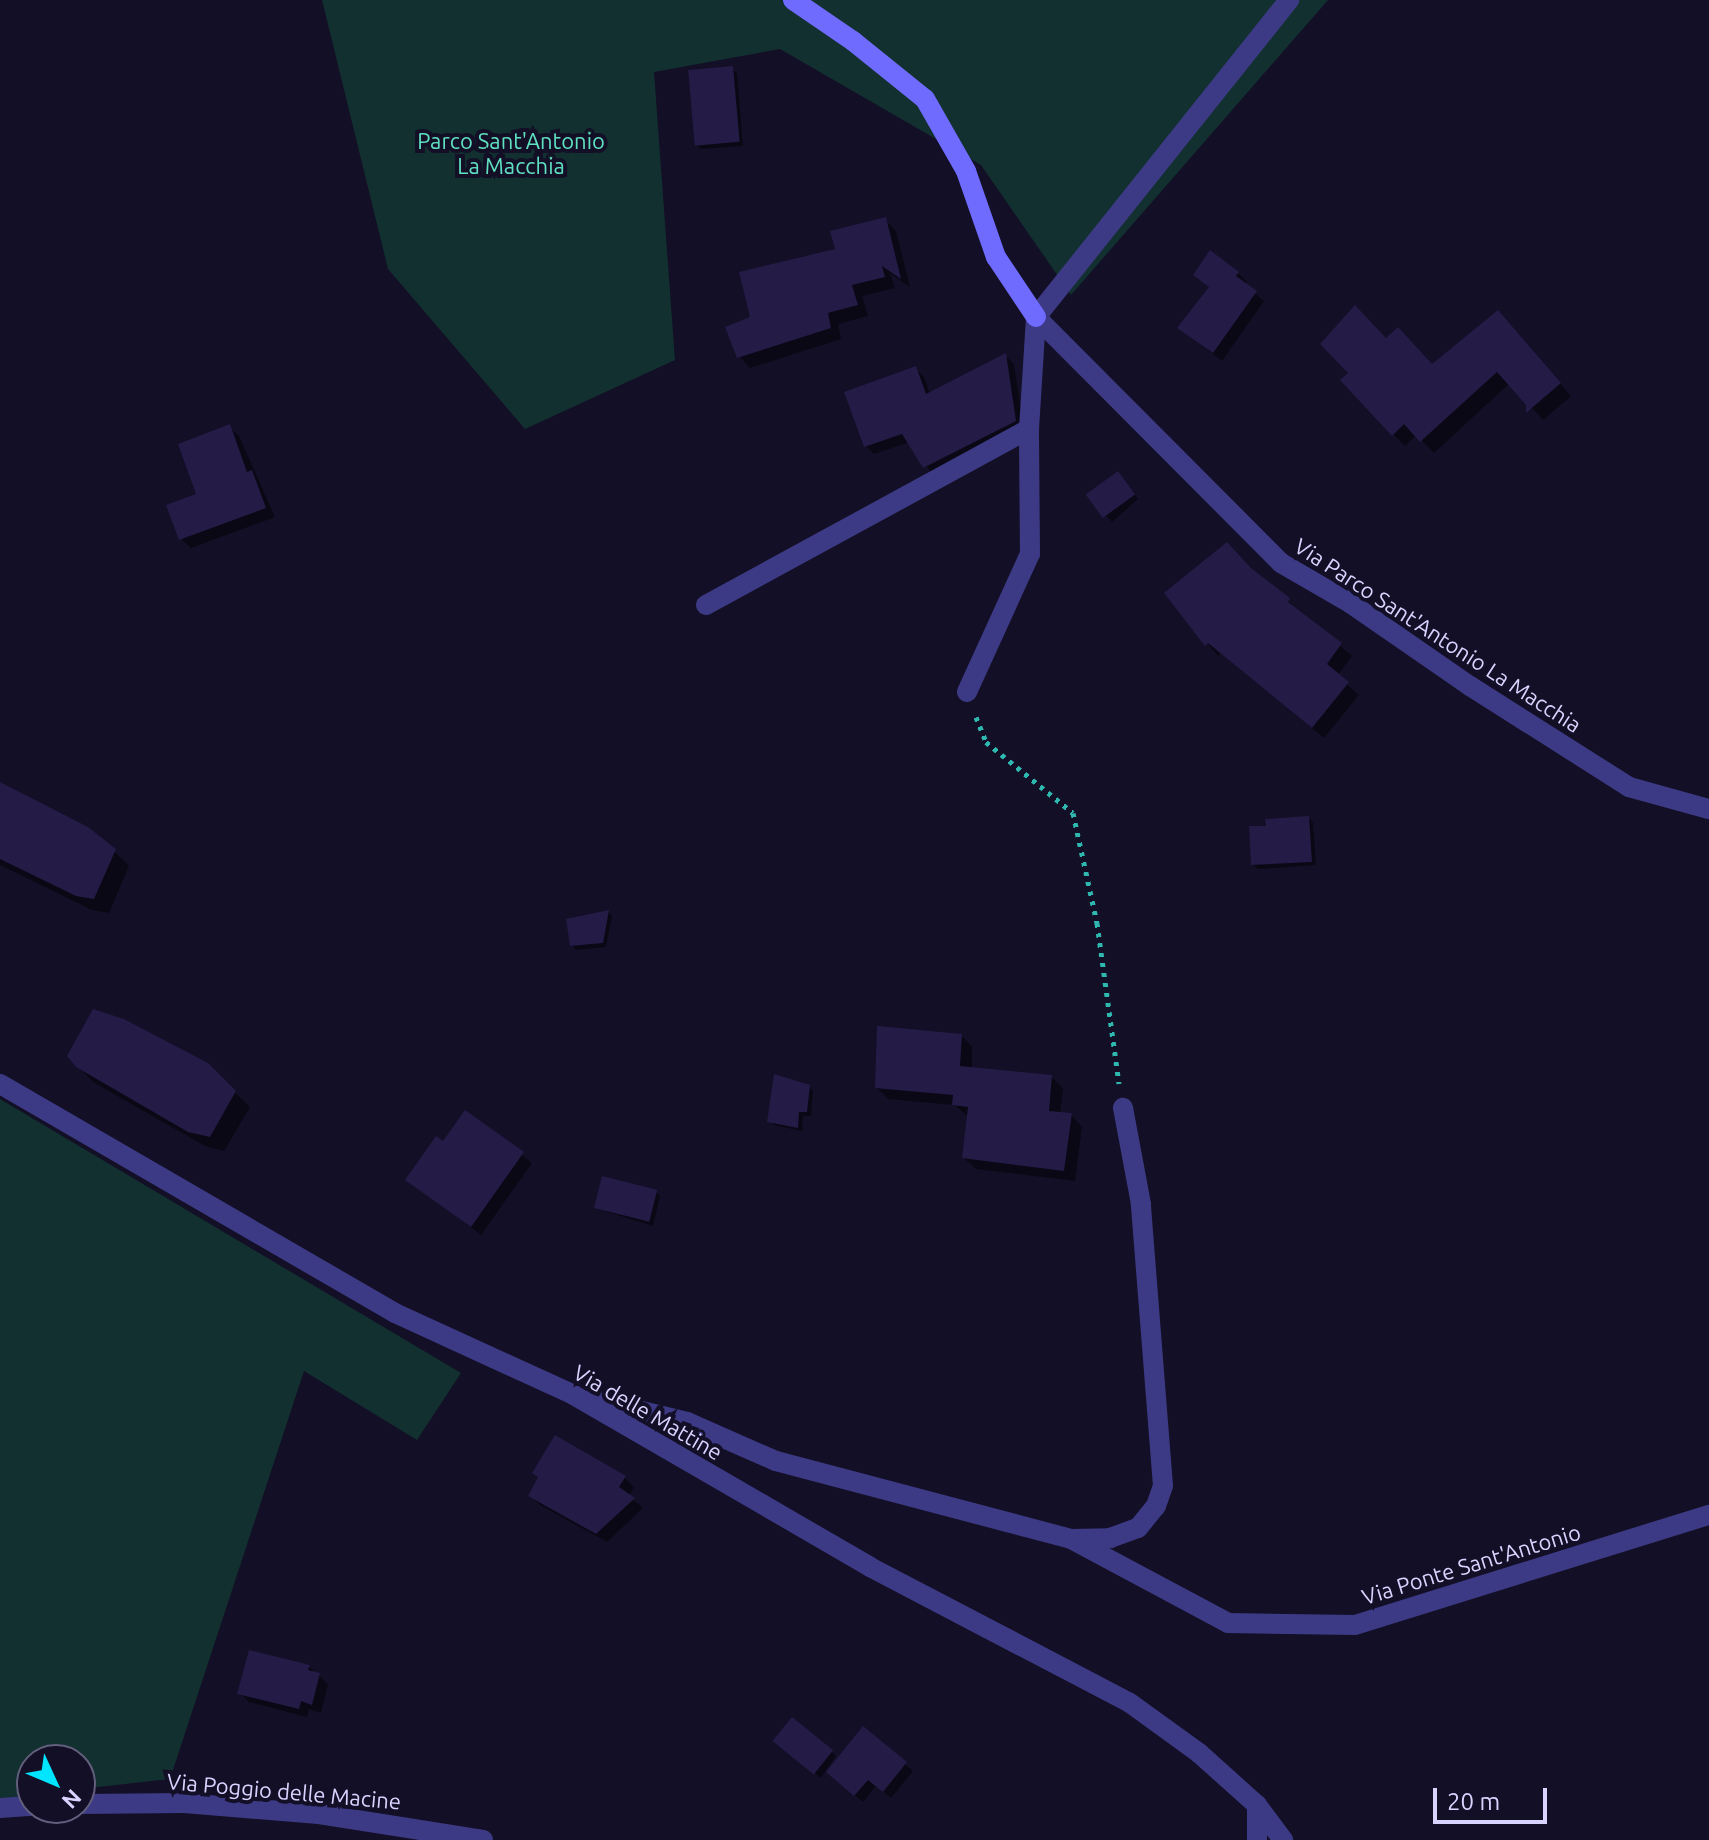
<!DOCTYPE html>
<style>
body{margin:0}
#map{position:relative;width:1709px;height:1840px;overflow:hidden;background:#130f26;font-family:Ubuntu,sans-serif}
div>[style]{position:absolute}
.green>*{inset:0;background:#12302f}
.shadow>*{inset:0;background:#0007}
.building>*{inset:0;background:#241b47;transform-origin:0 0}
.path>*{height:5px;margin-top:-2.5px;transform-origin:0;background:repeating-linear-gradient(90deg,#2fb8b0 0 4px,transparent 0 10px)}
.lane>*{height:20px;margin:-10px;padding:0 10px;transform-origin:10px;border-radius:10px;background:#3d3a85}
.street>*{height:20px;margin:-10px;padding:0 10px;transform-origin:10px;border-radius:10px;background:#3d3a85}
.secondary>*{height:20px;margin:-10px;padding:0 10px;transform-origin:10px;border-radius:10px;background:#6f6bff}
span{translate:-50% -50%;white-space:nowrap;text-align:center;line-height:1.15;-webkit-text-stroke:8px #130f26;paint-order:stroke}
.park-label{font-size:22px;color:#5fe0c0}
.street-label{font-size:22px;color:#d9d4ff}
.north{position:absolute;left:16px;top:1744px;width:80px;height:80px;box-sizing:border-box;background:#130f26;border:2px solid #625e7d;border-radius:50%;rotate:134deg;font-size:22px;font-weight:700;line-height:32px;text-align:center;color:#d9d4ff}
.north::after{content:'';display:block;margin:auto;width:28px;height:36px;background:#00e5ff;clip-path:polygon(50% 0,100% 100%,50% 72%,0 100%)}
.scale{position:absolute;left:1433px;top:1788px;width:114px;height:36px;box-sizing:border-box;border:4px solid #d9d4ff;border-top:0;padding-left:10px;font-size:24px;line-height:28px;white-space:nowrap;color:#d9d4ff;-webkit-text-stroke:6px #130f26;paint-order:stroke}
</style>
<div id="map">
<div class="green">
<i style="clip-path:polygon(322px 0,1328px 0,1071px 295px,981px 165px,780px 49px,654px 72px,675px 360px,525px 429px,388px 269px)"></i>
<i style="clip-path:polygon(0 1099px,461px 1373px,417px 1440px,304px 1371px,170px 1779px,80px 1789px,80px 1760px,32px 1760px,32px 1795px,0 1799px)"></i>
</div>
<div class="shadow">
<i style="clip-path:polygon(732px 69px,737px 73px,743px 146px,701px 149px,696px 145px)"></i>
<i style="clip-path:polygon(885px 220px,896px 231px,910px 287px,890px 273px,895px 288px,862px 296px,868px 316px,838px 324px,841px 339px,750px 368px,739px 356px,752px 319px,837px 250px)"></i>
<i style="clip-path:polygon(1238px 273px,1247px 282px,1244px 285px,1264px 301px,1222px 361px,1180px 328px)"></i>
<i style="clip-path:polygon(1509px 324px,1571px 396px,1543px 420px,1510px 383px,1434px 453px,1416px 435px,1405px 446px,1393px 434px,1387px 340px,1432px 367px)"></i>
<i style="clip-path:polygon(1006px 356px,1014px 364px,1024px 429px,933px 475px,910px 442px,874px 454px,866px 446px,916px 369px,924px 377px,930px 394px)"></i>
<i style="clip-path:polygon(229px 427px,239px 436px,275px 517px,191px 548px,181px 539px)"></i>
<i style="clip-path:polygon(1122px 478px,1138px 499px,1112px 522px,1090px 497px)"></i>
<i style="clip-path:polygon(1253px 572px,1352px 656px,1337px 676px,1359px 695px,1324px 738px,1221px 653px,1218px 656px,1166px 593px)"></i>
<i style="clip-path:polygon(0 787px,114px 851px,129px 866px,109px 913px,92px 910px,0 865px)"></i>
<i style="clip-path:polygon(1309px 818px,1313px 823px,1316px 865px,1258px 869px,1253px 865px,1268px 828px)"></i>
<i style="clip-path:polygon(608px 912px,612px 916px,606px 947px,576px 950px,572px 945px)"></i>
<i style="clip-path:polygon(961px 1035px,972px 1047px,972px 1069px,1051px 1077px,1063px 1088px,1060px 1114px,1071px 1115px,1082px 1127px,1075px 1181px,976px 1169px,964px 1158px,969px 1117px,954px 1105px,888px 1099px,877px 1088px)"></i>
<i style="clip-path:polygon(207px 1065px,250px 1107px,224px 1151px,205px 1146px,93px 1082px,77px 1066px)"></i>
<i style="clip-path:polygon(809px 1087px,813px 1091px,811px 1116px,803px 1116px,802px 1131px,774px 1125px,770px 1121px)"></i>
<i style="clip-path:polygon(466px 1113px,532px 1163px,481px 1235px,408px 1180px,443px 1144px)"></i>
<i style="clip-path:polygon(656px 1192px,660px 1196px,653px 1226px,595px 1208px)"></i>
<i style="clip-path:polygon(625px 1478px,634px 1487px,629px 1496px,643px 1508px,607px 1542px,540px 1505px,530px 1495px)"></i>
<i style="clip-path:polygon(309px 1667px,328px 1684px,321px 1713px,309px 1709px,307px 1717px,249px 1702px,240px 1693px)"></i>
<i style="clip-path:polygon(863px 1729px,913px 1771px,891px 1798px,876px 1786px,863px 1802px,826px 1770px,821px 1778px,779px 1745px,832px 1752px,836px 1756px,826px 1770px,829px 1772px)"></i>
</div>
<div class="building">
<i style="left:733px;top:66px;width:76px;height:45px;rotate:85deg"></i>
<i style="clip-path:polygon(886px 217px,901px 279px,882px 266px,885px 277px,852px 285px,858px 305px,828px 313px,831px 328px,737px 358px,725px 327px,750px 317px,739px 272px,835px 249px,830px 231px)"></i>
<i style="clip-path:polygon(1210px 250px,1239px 272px,1236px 276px,1257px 291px,1213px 353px,1177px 328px,1209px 287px,1193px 275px)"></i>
<i style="clip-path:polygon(1355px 305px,1386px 338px,1398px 327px,1432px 364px,1498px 310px,1561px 383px,1526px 413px,1526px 405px,1497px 372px,1420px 442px,1404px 424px,1392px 436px,1340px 380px,1348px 373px,1320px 344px)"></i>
<i style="clip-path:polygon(1006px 353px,1016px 421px,923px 468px,902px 434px,864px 447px,844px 392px,916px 366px,926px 394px)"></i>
<i style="clip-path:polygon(230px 424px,247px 472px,252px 470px,266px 508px,179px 540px,166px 505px,196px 494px,178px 444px)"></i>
<i style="left:1118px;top:471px;width:29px;height:40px;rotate:54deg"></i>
<i style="clip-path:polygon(1227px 542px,1251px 568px,1290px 598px,1288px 602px,1342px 643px,1327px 664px,1349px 682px,1312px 728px,1208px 643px,1205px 646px,1164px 593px)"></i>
<i style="clip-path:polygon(0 782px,88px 827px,116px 849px,94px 899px,76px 896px,0 859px)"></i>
<i style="clip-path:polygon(1309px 816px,1312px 862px,1251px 865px,1249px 826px,1266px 826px,1265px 819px)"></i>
<i style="clip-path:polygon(609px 910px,603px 943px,570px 946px,566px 919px)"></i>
<i style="clip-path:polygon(93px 1009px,124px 1019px,208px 1063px,236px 1091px,210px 1137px,188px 1132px,76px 1067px,67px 1056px)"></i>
<i style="clip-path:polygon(877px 1026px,962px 1034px,960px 1066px,1052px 1075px,1049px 1111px,1072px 1113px,1064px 1171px,962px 1158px,968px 1107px,952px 1105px,953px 1095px,875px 1088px)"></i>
<i style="clip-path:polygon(774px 1074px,810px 1085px,807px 1112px,799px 1112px,798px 1128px,767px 1122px)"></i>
<i style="clip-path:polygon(465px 1110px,524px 1152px,471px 1227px,405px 1180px,436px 1136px,443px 1141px)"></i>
<i style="left:602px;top:1176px;width:57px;height:33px;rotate:14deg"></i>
<i style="clip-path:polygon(555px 1435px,626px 1476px,619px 1487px,635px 1498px,596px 1534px,528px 1496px,538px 1477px,532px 1473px)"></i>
<i style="clip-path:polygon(249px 1650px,310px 1665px,308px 1670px,320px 1673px,312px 1705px,301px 1701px,299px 1709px,237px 1694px)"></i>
<i style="left:792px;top:1717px;width:53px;height:31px;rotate:39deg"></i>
<i style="clip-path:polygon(863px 1726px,907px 1762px,883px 1792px,868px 1780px,854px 1796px,826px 1772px)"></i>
</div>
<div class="path">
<i style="left:976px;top:717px;width:27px;rotate:68deg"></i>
<i style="left:986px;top:742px;width:112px;rotate:39.2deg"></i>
<i style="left:1073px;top:813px;width:113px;rotate:77.7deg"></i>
<i style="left:1097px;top:923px;width:162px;rotate:82.2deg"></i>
</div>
<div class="lane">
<i style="left:1036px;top:317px;width:406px;rotate:-51.4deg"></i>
<i style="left:1071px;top:1539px;width:39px;rotate:-1deg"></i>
<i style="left:1110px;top:1538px;width:30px;rotate:-20deg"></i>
<i style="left:1138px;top:1528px;width:28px;rotate:-51deg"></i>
<i style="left:1156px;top:1506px;width:21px;rotate:-71deg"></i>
<i style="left:1163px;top:1486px;width:283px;rotate:-94.5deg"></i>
<i style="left:1141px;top:1204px;width:98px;rotate:-100.6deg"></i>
</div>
<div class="street">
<i style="left:1036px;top:317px;width:347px;rotate:45.1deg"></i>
<i style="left:1281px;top:563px;width:80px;rotate:30.1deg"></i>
<i style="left:1350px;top:603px;width:146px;rotate:34.7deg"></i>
<i style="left:1470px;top:686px;width:188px;rotate:32.4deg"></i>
<i style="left:1629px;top:787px;width:83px;rotate:15.4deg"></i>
<i style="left:706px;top:605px;width:368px;rotate:-28.6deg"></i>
<i style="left:967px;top:692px;width:152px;rotate:-65.5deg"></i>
<i style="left:1030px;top:554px;width:125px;rotate:-90.5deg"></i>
<i style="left:1029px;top:429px;width:112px;rotate:-86.4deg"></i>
<i style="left:0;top:1084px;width:457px;rotate:30.1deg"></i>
<i style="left:395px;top:1313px;width:195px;rotate:24.6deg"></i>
<i style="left:572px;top:1394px;width:345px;rotate:30.1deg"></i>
<i style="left:870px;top:1567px;width:293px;rotate:27.6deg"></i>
<i style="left:1130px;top:1703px;width:85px;rotate:35.9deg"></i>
<i style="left:1199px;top:1753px;width:78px;rotate:41.9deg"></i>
<i style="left:1257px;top:1805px;width:44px;rotate:53.4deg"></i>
<i style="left:592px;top:1399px;width:98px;rotate:13.6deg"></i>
<i style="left:687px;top:1422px;width:97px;rotate:23.7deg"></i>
<i style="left:776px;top:1461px;width:305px;rotate:14.8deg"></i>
<i style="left:1071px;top:1539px;width:178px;rotate:28.1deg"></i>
<i style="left:1228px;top:1623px;width:127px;rotate:0.9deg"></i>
<i style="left:1355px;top:1625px;width:371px;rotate:-17.3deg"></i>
<i style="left:80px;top:1804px;width:104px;rotate:-0.6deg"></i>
<i style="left:184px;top:1803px;width:135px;rotate:4.7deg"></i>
<i style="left:319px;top:1814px;width:166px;rotate:9deg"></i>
<i style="left:0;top:1808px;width:32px;rotate:-4deg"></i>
<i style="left:1257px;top:1840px;width:35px;rotate:-90deg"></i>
</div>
<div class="secondary">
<i style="left:793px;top:0;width:73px;rotate:34.3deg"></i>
<i style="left:853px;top:41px;width:92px;rotate:38.9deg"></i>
<i style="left:925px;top:99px;width:83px;rotate:60.3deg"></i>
<i style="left:966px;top:171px;width:91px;rotate:70.8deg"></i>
<i style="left:996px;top:257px;width:72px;rotate:56.3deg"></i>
</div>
<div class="park-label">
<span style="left:511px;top:153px">Parco Sant'Antonio<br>La Macchia</span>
</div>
<div class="street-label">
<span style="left:1438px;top:635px;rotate:33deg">Via Parco Sant'Antonio La Macchia</span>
<span style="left:648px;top:1412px;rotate:30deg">Via delle Mattine</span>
<span style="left:1471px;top:1564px;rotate:-17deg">Via Ponte Sant'Antonio</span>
<span style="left:284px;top:1791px;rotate:5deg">Via Poggio delle Macine</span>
</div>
<div class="north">N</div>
<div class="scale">20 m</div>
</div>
